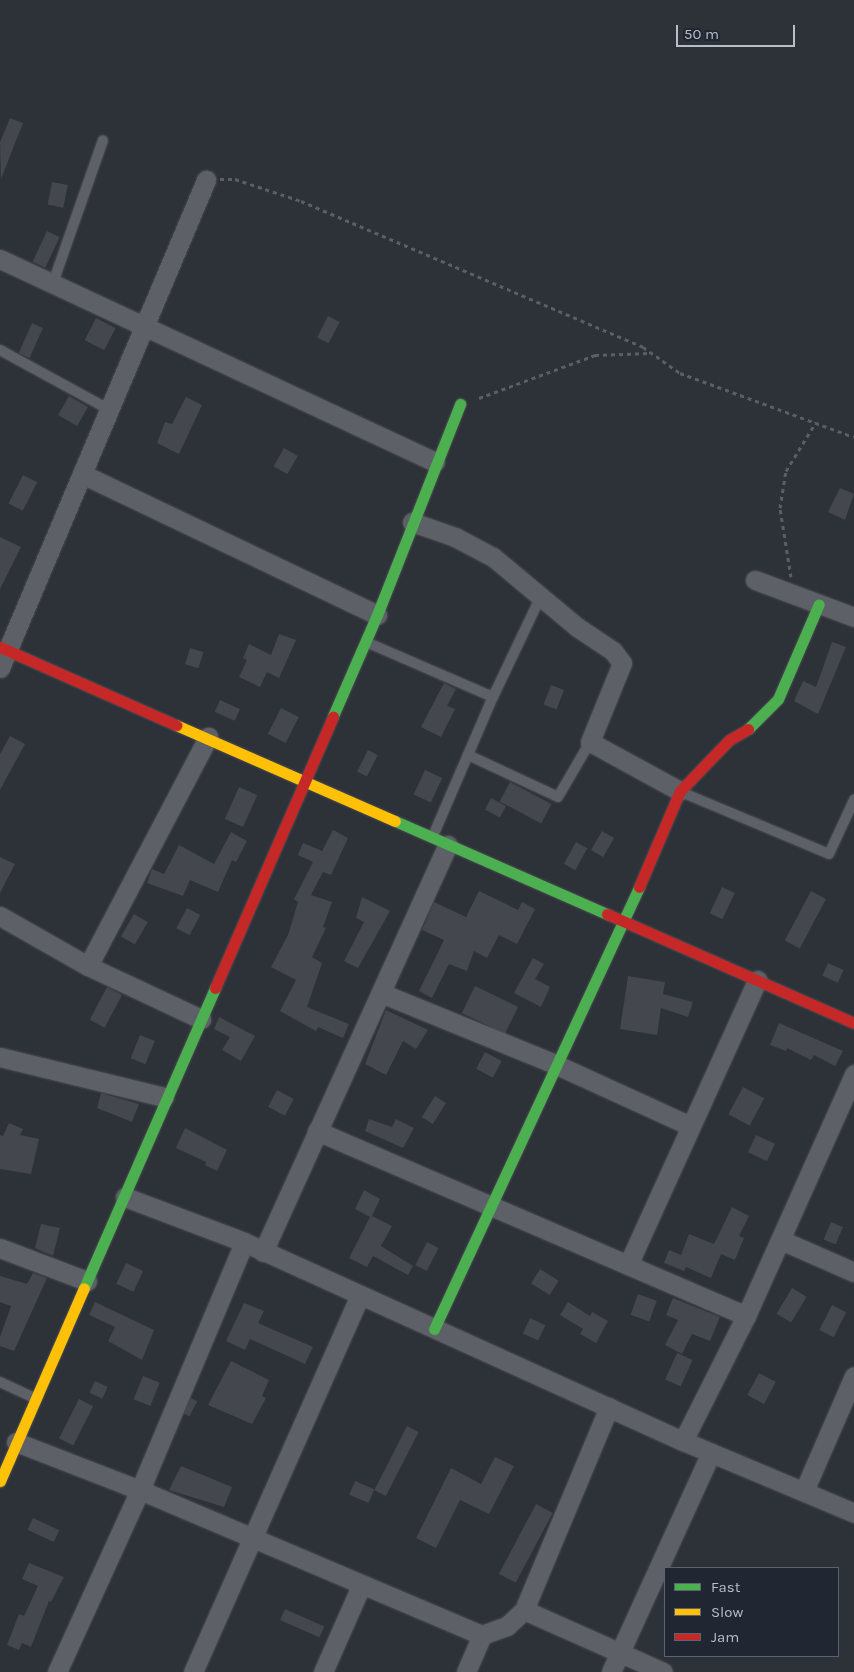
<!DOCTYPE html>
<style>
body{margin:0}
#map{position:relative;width:854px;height:1672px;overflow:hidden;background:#2d3138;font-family:Karla,sans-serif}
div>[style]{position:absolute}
.building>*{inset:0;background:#44474d;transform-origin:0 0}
.path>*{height:3px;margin-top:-1.5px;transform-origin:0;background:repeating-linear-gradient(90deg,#5b5f63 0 4px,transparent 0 8px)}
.roads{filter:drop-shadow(0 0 1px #494c51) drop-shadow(0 0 1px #494c51)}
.lane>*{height:10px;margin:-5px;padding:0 5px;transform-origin:5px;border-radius:5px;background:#5d6066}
.street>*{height:19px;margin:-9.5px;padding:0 9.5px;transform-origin:9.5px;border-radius:9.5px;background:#5d6066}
.fast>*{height:11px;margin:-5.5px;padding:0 5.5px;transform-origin:5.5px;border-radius:5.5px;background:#4caf50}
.slow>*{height:11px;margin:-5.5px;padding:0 5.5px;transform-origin:5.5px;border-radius:5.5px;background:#ffc107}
.jam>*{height:11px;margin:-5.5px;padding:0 5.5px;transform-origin:5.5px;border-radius:5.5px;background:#c62828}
span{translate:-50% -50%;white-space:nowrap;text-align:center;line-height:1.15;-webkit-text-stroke:4px #212732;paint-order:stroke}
.legend{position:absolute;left:664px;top:1567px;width:175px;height:90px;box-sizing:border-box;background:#212732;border:1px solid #5d636e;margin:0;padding:6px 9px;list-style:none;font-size:15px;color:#b8bec8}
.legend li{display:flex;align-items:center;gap:10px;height:25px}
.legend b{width:25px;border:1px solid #5d636e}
.scale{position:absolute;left:676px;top:25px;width:119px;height:22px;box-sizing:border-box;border:2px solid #b8bec8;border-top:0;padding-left:6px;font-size:15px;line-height:18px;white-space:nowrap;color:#b8bec8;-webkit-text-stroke:4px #212732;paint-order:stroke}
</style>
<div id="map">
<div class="building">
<i style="clip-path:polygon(10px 118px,23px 123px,1px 179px,0 142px)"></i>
<i style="left:52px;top:182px;width:16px;height:23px;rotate:11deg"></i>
<i style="left:47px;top:231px;width:14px;height:34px;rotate:25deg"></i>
<i style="left:328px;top:316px;width:13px;height:24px;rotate:27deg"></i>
<i style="left:96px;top:318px;width:22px;height:25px;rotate:27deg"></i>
<i style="left:32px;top:323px;width:12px;height:33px;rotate:24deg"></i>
<i style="left:69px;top:396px;width:22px;height:22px;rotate:30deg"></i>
<i style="clip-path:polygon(186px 397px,202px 405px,179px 454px,157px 443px,165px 422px,172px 424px)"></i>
<i style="left:284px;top:448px;width:16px;height:21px;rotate:30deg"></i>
<i style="left:23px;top:475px;width:16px;height:32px;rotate:27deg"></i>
<i style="clip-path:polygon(840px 488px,854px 494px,845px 520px,828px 512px)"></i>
<i style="clip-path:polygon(0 537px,21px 547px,0 589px)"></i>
<i style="clip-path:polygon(279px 634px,296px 640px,279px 678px,267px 672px,260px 687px,239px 677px,247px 660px,243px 658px,249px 644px,271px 655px)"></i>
<i style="clip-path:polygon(832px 642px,846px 647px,818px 714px,794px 701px,803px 681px,816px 687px)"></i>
<i style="left:190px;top:648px;width:14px;height:17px;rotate:17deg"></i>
<i style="clip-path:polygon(444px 683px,456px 689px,447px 706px,455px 709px,441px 737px,421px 727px)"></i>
<i style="left:551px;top:685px;width:14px;height:21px;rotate:21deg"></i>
<i style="left:220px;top:700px;width:22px;height:13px;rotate:24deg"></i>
<i style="left:281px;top:708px;width:20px;height:29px;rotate:27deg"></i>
<i style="clip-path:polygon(10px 736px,25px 744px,0 790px,0 754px)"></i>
<i style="left:368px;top:750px;width:11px;height:24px;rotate:27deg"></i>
<i style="left:425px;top:770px;width:19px;height:27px;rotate:25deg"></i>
<i style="left:510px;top:782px;width:47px;height:22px;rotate:28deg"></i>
<i style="left:239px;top:787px;width:20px;height:35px;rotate:24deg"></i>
<i style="left:491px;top:798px;width:17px;height:13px;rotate:28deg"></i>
<i style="clip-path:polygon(333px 830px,348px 838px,331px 875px,323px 872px,311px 895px,332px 902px,323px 927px,326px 928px,312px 957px,322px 963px,307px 1007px,349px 1024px,343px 1038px,318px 1027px,316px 1031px,280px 1011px,296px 980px,271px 967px,288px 935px,298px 902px,294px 899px,313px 862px,298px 855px,303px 843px,322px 851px)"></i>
<i style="left:602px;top:831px;width:14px;height:22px;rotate:30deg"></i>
<i style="clip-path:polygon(231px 832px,247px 841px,236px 862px,232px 860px,218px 892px,190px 880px,183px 896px,147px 883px,152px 869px,164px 874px,179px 845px,214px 864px)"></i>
<i style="left:576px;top:842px;width:13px;height:25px;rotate:29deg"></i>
<i style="clip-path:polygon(0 857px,15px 864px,0 893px)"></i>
<i style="left:722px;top:887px;width:14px;height:29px;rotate:25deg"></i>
<i style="clip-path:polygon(479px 891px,518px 910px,522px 902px,535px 909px,517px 944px,499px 935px,487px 958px,474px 951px,467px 971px,449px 964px,432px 998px,419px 991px,444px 940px,422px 930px,434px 902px,466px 917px)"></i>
<i style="left:811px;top:891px;width:17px;height:56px;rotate:28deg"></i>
<i style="clip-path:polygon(362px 897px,390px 911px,358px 968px,344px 961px,364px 922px,356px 918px)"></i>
<i style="left:187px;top:908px;width:15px;height:23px;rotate:28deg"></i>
<i style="left:134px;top:914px;width:16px;height:26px;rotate:30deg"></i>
<i style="clip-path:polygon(533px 958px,544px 964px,535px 979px,550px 987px,541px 1007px,514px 993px)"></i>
<i style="left:828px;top:963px;width:17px;height:14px;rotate:24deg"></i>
<i style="clip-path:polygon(628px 976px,665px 982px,663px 994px,693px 1002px,688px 1017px,661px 1008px,657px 1035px,620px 1029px)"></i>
<i style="left:475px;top:986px;width:48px;height:30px;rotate:26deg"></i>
<i style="left:107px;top:987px;width:17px;height:37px;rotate:28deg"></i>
<i style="clip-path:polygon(386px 1010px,428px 1030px,416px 1049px,403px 1041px,386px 1075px,365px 1064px)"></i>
<i style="clip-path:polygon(219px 1017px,255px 1036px,241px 1061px,222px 1050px,230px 1037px,214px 1029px)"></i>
<i style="clip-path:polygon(779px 1023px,843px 1051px,835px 1066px,814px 1055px,811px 1060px,787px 1048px,786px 1051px,770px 1045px)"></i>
<i style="left:140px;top:1035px;width:16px;height:25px;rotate:22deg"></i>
<i style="left:485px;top:1052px;width:19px;height:19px;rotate:28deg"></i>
<i style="left:743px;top:1087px;width:24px;height:31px;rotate:28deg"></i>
<i style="left:277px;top:1090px;width:19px;height:19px;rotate:28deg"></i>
<i style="clip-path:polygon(101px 1093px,139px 1104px,132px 1122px,97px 1108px)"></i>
<i style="left:435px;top:1096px;width:13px;height:25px;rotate:32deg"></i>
<i style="clip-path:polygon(369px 1119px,392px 1127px,396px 1119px,414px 1128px,403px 1148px,365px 1131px)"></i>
<i style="clip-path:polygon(9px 1123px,23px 1129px,20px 1135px,39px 1139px,31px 1174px,0 1169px,0 1135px,3px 1136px)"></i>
<i style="clip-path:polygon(185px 1128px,227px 1150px,217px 1171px,205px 1165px,206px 1162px,176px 1148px)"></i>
<i style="left:756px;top:1135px;width:21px;height:19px;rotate:25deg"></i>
<i style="clip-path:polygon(364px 1190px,380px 1199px,372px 1216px,392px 1226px,381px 1246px,413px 1266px,408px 1275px,373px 1256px,367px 1267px,349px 1258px,370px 1217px,355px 1209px)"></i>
<i style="clip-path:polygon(732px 1207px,749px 1216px,739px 1236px,744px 1238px,735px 1260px,721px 1254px,711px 1278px,686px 1267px,684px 1271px,664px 1263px,669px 1250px,681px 1255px,689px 1234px,714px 1244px)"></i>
<i style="left:831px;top:1222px;width:13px;height:19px;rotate:23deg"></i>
<i style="clip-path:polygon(41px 1224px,60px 1228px,53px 1256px,35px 1248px)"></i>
<i style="left:427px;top:1242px;width:13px;height:26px;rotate:27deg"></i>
<i style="left:126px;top:1263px;width:19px;height:23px;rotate:25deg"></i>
<i style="left:540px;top:1269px;width:22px;height:17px;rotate:32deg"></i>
<i style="clip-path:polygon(33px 1273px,47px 1278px,14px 1351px,0 1346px,0 1337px,11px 1306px,0 1302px,0 1276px,27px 1284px)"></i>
<i style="left:792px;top:1288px;width:17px;height:30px;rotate:31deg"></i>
<i style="left:638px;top:1294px;width:20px;height:22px;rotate:20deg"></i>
<i style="clip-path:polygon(673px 1298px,720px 1317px,710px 1341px,692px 1334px,682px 1354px,665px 1345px,678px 1320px,666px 1315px)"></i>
<i style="clip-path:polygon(95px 1302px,154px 1330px,142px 1360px,108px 1341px,115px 1327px,89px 1315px)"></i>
<i style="clip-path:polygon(568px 1302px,590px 1316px,592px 1312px,608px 1321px,596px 1343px,580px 1334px,583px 1329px,560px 1315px)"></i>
<i style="clip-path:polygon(244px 1303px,264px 1311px,258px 1323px,313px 1347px,305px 1364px,250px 1339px,245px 1350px,226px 1341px)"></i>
<i style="left:832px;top:1305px;width:16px;height:28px;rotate:27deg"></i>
<i style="left:530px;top:1318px;width:17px;height:17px;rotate:25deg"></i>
<i style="left:677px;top:1353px;width:17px;height:29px;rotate:24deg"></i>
<i style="clip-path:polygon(231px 1361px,269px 1380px,262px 1396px,266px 1398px,252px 1424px,208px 1405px)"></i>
<i style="left:759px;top:1373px;width:19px;height:25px;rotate:28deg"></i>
<i style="left:143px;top:1376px;width:18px;height:25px;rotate:22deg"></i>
<i style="left:95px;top:1381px;width:14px;height:13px;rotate:25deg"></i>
<i style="left:191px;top:1398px;width:7px;height:17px;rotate:27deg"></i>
<i style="left:79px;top:1399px;width:16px;height:44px;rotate:27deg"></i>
<i style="left:407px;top:1426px;width:13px;height:72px;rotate:27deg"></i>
<i style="clip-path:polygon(495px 1457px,514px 1466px,489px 1514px,460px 1500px,436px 1548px,416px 1538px,451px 1468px,481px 1484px)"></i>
<i style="clip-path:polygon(181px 1466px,232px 1487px,224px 1507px,169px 1490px)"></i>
<i style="left:355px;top:1481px;width:21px;height:15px;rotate:23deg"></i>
<i style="left:536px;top:1504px;width:19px;height:79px;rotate:28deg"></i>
<i style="left:33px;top:1518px;width:29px;height:13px;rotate:25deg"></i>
<i style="clip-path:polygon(29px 1563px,64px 1577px,51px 1602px,49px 1601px,31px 1647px,22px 1643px,19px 1650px,7px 1645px,19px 1614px,24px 1616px,38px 1586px,22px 1579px)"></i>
<i style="left:285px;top:1609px;width:43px;height:12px;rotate:24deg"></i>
</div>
<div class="path">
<i style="left:220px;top:179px;width:15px"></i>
<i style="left:235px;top:179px;width:70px;rotate:18.4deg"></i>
<i style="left:301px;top:201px;width:372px;rotate:23.1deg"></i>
<i style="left:643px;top:347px;width:45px;rotate:35.1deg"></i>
<i style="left:680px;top:373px;width:185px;rotate:20.2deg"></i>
<i style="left:479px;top:398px;width:124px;rotate:-20.3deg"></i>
<i style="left:595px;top:355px;width:55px;rotate:-2.1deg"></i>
<i style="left:791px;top:577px;width:70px;rotate:-99.1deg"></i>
<i style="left:780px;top:508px;width:37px;rotate:-81deg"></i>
<i style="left:786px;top:471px;width:57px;rotate:-58.5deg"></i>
</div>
<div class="roads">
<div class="lane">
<i style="left:53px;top:283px;width:151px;rotate:-70.7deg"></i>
<i style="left:0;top:350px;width:125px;rotate:28.6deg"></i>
<i style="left:366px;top:642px;width:138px;rotate:23.4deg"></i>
<i style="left:493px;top:697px;width:112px;rotate:-64.6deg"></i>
<i style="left:468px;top:755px;width:99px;rotate:25deg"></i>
<i style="left:558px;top:797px;width:64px;rotate:-59.8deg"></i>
<i style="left:681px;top:792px;width:160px;rotate:22.7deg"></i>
<i style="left:829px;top:854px;width:60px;rotate:-65.2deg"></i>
<i style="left:433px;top:836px;width:151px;rotate:-66.7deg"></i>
<i style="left:0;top:1382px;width:38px;rotate:25deg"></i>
</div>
<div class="street">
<i style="left:0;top:259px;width:480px;rotate:25deg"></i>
<i style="left:82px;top:474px;width:327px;rotate:25.5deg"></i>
<i style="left:412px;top:522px;width:46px;rotate:19.2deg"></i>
<i style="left:455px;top:537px;width:43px;rotate:27.8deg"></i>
<i style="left:493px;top:557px;width:109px;rotate:39.8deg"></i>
<i style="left:577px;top:627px;width:43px;rotate:33.7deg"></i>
<i style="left:613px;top:651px;width:15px;rotate:53deg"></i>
<i style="left:622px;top:663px;width:85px;rotate:112.1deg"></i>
<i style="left:590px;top:742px;width:102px;rotate:28.6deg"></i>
<i style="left:755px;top:580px;width:106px;rotate:20.5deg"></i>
<i style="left:0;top:668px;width:530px;rotate:-67.11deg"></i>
<i style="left:0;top:916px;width:101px;rotate:29.6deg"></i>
<i style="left:88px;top:966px;width:125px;rotate:25.1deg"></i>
<i style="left:88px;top:966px;width:259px;rotate:-62.3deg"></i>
<i style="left:381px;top:993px;width:190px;rotate:22.2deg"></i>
<i style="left:557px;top:1065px;width:146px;rotate:24.6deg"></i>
<i style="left:0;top:1057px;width:169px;rotate:13.7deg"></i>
<i style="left:317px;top:1131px;width:467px;rotate:23.3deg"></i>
<i style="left:125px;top:1197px;width:127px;rotate:20.7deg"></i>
<i style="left:244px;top:1242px;width:482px;rotate:24.4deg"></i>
<i style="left:683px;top:1441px;width:186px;rotate:22.8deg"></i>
<i style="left:781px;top:1240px;width:80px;rotate:23.7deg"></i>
<i style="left:0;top:1248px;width:93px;rotate:20.8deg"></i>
<i style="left:263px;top:1252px;width:447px;rotate:-65.6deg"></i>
<i style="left:628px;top:1265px;width:313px;rotate:-65.6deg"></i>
<i style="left:683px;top:1441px;width:140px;rotate:-63.3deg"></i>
<i style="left:746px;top:1316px;width:265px;rotate:-65.9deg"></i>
<i style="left:16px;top:1442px;width:133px;rotate:21.2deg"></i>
<i style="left:140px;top:1490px;width:371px;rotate:23deg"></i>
<i style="left:482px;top:1635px;width:27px;rotate:-20deg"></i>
<i style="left:507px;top:1626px;width:23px;rotate:-43deg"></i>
<i style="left:524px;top:1610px;width:220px;rotate:-67.3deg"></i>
<i style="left:804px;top:1491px;width:125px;rotate:-66.5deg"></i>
<i style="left:524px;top:1610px;width:152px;rotate:24deg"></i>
<i style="left:57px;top:1672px;width:200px;rotate:-65.5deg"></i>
<i style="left:140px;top:1490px;width:269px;rotate:-67.2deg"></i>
<i style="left:193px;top:1672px;width:410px;rotate:-66.1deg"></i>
<i style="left:323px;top:1672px;width:94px;rotate:-66.2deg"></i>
<i style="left:466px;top:1672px;width:40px;rotate:-66.6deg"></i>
<i style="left:611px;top:1672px;width:241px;rotate:-65.5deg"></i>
</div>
<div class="fast">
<i style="left:333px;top:716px;width:110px;rotate:-66.5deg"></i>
<i style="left:377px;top:615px;width:227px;rotate:-68.5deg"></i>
<i style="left:748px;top:729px;width:42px;rotate:-45deg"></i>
<i style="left:778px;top:699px;width:103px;rotate:-66.7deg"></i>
<i style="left:395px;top:821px;width:232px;rotate:23.7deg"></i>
<i style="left:84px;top:1288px;width:327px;rotate:-66.4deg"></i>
<i style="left:434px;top:1329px;width:487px;rotate:-65.1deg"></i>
</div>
<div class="slow">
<i style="left:176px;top:725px;width:239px;rotate:23.7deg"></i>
<i style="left:0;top:1481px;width:210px;rotate:-66.5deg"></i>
</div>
<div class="jam">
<i style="left:0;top:647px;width:193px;rotate:23.9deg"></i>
<i style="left:639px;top:887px;width:104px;rotate:-66.9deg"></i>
<i style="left:680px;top:791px;width:71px;rotate:-46.1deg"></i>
<i style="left:729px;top:740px;width:22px;rotate:-30deg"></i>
<i style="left:607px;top:914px;width:270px;rotate:23.8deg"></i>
<i style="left:215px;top:988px;width:296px;rotate:-66.5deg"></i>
</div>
</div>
<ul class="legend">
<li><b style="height:6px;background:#4caf50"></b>Fast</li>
<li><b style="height:6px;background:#ffc107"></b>Slow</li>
<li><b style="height:6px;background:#c62828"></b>Jam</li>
</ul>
<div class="scale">50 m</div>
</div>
